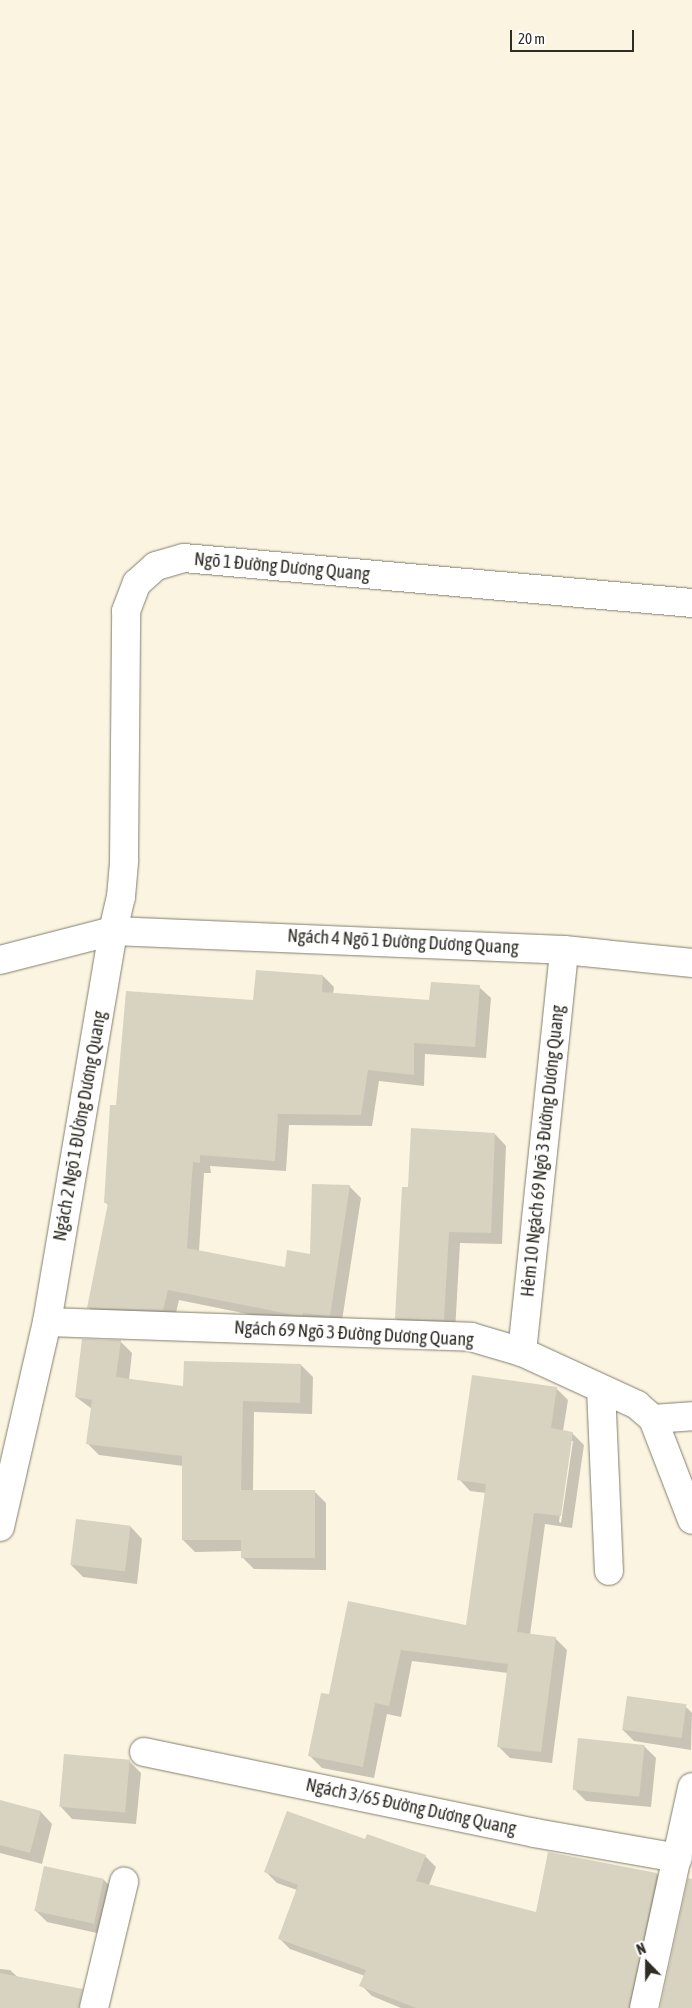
<!DOCTYPE html>
<meta charset="utf-8">
<style>
body{margin:0}
#map{position:relative;width:692px;height:2008px;overflow:hidden;background:#faf4e1;font-family:"Asap Condensed",sans-serif}
div>[style]{position:absolute}
.shadow>*{inset:0;background:#0003}
.building>*{inset:0;background:#d8d2c0;transform-origin:0 0}
.roads{filter:drop-shadow(0 0 1px #837e6d) drop-shadow(0 0 1px #837e6d)}
.minor>*{height:28px;margin:-14px;padding:0 14px;transform-origin:14px;border-radius:14px;background:#fff}
span{translate:-50% -50%;white-space:nowrap;text-align:center;line-height:1.15;-webkit-text-stroke:4px #fff;paint-order:stroke}
.street-label{font-size:18px;color:#2e2c25}
.north{position:absolute;left:622px;top:1938px;width:50px;height:50px;-webkit-text-stroke:4px #fff;paint-order:stroke;rotate:338deg;font-size:14px;font-weight:700;line-height:20px;text-align:center;color:#2e2c25}
.north::after{content:'';display:block;margin:auto;width:18px;height:22px;background:#2e2c25;clip-path:polygon(50% 0,100% 100%,50% 72%,0 100%)}
.scale{position:absolute;left:510px;top:30px;width:124px;height:22px;box-sizing:border-box;border:2px solid #2e2c25;border-top:0;padding-left:6px;font-size:15px;line-height:18px;white-space:nowrap;color:#2e2c25;-webkit-text-stroke:4px #fff;paint-order:stroke}
</style>
<div id="map">
<div class="shadow">
<i style="clip-path:polygon(323px 976px,334px 987px,333px 994px,431px 1001px,479px 987px,491px 998px,486px 1058px,425px 1054px,424px 1086px,379px 1081px,372px 1126px,289px 1125px,286px 1171px,210px 1166px,211px 1173px,204px 1173px,199px 1251px,286px 1268px,312px 1255px,349px 1186px,361px 1198px,341px 1327px,306px 1326px,179px 1300px,174px 1321px,100px 1318px,88px 1307px,109px 1206px,106px 1203px,117px 1106px,255px 1002px)"></i>
<i style="clip-path:polygon(495px 1134px,506px 1146px,502px 1244px,460px 1243px,455px 1332px,408px 1330px,396px 1318px,409px 1188px)"></i>
<i style="clip-path:polygon(120px 1341px,132px 1353px,129px 1380px,184px 1388px,301px 1365px,313px 1377px,312px 1414px,254px 1412px,253px 1491px,314px 1491px,326px 1503px,326px 1570px,254px 1569px,242px 1557px,242px 1551px,195px 1552px,183px 1540px,183px 1466px,99px 1455px,88px 1444px,92px 1409px,76px 1397px)"></i>
<i style="clip-path:polygon(evenodd,556px 1388px,568px 1400px,563px 1431px,572px 1433px,584px 1445px,572px 1528px,545px 1524px,530px 1635px,555px 1638px,567px 1650px,552px 1763px,510px 1758px,498px 1746px,508px 1673px,412px 1661px,401px 1717px,387px 1714px,374px 1778px,322px 1768px,310px 1756px,330px 1695px,349px 1603px,467px 1626px,486px 1493px,470px 1491px,459px 1479px,556px 1388px,570px 1441px,573px 1441px,561px 1523px,559px 1522px,570px 1441px)"></i>
<i style="clip-path:polygon(131px 1527px,142px 1539px,137px 1584px,83px 1577px,71px 1565px)"></i>
<i style="clip-path:polygon(685px 1706px,692px 1713px,691px 1750px,634px 1741px,622px 1729px)"></i>
<i style="clip-path:polygon(644px 1746px,656px 1758px,651px 1807px,586px 1801px,574px 1789px)"></i>
<i style="clip-path:polygon(129px 1761px,141px 1773px,136px 1824px,72px 1819px,61px 1807px)"></i>
<i style="clip-path:polygon(0 1801px,41px 1812px,52px 1824px,42px 1864px,0 1853px)"></i>
<i style="clip-path:polygon(366px 1841px,425px 1856px,436px 1867px,429px 1885px,537px 1914px,657px 1874px,668px 1885px,641px 2008px,401px 2008px,372px 1996px,361px 1985px,365px 1976px,290px 1949px,279px 1938px,297px 1890px,277px 1883px,266px 1872px)"></i>
<i style="clip-path:polygon(44px 1868px,104px 1880px,116px 1892px,106px 1935px,47px 1922px,35px 1910px)"></i>
<i style="clip-path:polygon(0 1969px,10px 1970px,51px 2008px,0 2008px)"></i>
</div>
<div class="building">
<i style="clip-path:polygon(256px 970px,323px 975px,322px 992px,429px 1000px,431px 982px,480px 985px,475px 1047px,414px 1043px,414px 1075px,368px 1070px,361px 1115px,278px 1114px,275px 1161px,200px 1155px,200px 1163px,193px 1162px,187px 1248px,285px 1267px,287px 1250px,310px 1254px,312px 1184px,350px 1185px,330px 1316px,303px 1313px,303px 1315px,294px 1315px,168px 1290px,163px 1310px,87px 1308px,108px 1203px,104px 1203px,110px 1105px,116px 1105px,126px 991px,253px 1000px)"></i>
<i style="clip-path:polygon(411px 1128px,495px 1133px,491px 1233px,449px 1232px,444px 1320px,395px 1319px,402px 1187px,408px 1187px)"></i>
<i style="clip-path:polygon(82px 1339px,121px 1340px,116px 1377px,183px 1386px,184px 1361px,301px 1364px,300px 1403px,243px 1401px,241px 1490px,315px 1490px,315px 1558px,241px 1558px,241px 1540px,182px 1540px,182px 1456px,86px 1444px,92px 1400px,75px 1397px)"></i>
<i style="clip-path:polygon(472px 1375px,557px 1387px,551px 1428px,573px 1432px,561px 1516px,534px 1513px,517px 1632px,556px 1637px,541px 1752px,497px 1747px,508px 1664px,401px 1650px,389px 1706px,375px 1703px,363px 1767px,308px 1756px,321px 1693px,329px 1694px,348px 1601px,466px 1625px,486px 1484px,457px 1480px)"></i>
<i style="left:76px;top:1519px;width:55px;height:46px;rotate:7deg"></i>
<i style="left:627px;top:1696px;width:60px;height:34px;rotate:8deg"></i>
<i style="left:578px;top:1738px;width:67px;height:52px;rotate:6deg"></i>
<i style="left:64px;top:1754px;width:66px;height:53px;rotate:5deg"></i>
<i style="clip-path:polygon(0 1800px,41px 1811px,30px 1853px,0 1845px)"></i>
<i style="clip-path:polygon(287px 1811px,365px 1839px,367px 1834px,426px 1855px,416px 1881px,536px 1912px,548px 1852px,657px 1873px,629px 2008px,416px 2008px,359px 1986px,366px 1970px,278px 1939px,298px 1885px,264px 1872px)"></i>
<i style="left:44px;top:1866px;width:61px;height:46px;rotate:12deg"></i>
<i style="clip-path:polygon(688px 1878px,692px 1879px,692px 2008px,660px 2008px)"></i>
<i style="clip-path:polygon(0 1973px,83px 1989px,79px 2008px,0 2008px)"></i>
</div>
<div class="roads">
<div class="minor">
<i style="left:0;top:960px;width:117px;rotate:-14.4deg"></i>
<i style="left:113px;top:931px;width:35px;rotate:-77deg"></i>
<i style="left:121px;top:897px;width:37px;rotate:-85deg"></i>
<i style="left:124px;top:860px;width:249px;rotate:-89.5deg"></i>
<i style="left:126px;top:611px;width:30px;rotate:-69deg"></i>
<i style="left:137px;top:583px;width:25px;rotate:-42deg"></i>
<i style="left:156px;top:566px;width:29px;rotate:-16deg"></i>
<i style="left:184px;top:558px;width:510px;rotate:5.06deg"></i>
<i style="left:47px;top:1322px;width:424px;rotate:2deg"></i>
<i style="left:471px;top:1337px;width:53px;rotate:16.4deg"></i>
<i style="left:522px;top:1352px;width:127px;rotate:24.7deg"></i>
<i style="left:637px;top:1405px;width:21px;rotate:41deg"></i>
<i style="left:653px;top:1419px;width:108px;rotate:68.9deg"></i>
<i style="left:522px;top:1352px;width:404px;rotate:-84deg"></i>
<i style="left:601px;top:1389px;width:182px;rotate:87.5deg"></i>
<i style="left:653px;top:1419px;width:39px;rotate:-4deg"></i>
<i style="left:0;top:1527px;width:210px;rotate:-77.1deg"></i>
<i style="left:47px;top:1322px;width:397px;rotate:-80.4deg"></i>
<i style="left:113px;top:931px;width:451px;rotate:2.4deg"></i>
<i style="left:564px;top:950px;width:129px;rotate:5.8deg"></i>
<i style="left:144px;top:1752px;width:399px;rotate:11.7deg"></i>
<i style="left:535px;top:1833px;width:145px;rotate:9.9deg"></i>
<i style="left:94px;top:2008px;width:130px;rotate:-76.6deg"></i>
<i style="left:644px;top:2008px;width:226px;rotate:-77.7deg"></i>
</div>
</div>
<div class="street-label">
<span style="left:282px;top:567px;rotate:5deg">Ngõ 1 Đường Dương Quang</span>
<span style="left:403px;top:942px;rotate:3deg">Ngách 4 Ngõ 1 Đường Dương Quang</span>
<span style="left:80px;top:1126px;rotate:-80deg">Ngách 2 Ngõ 1 ĐƯờng Dương Quang</span>
<span style="left:543px;top:1151px;rotate:-84deg">Hẻm 10 Ngách 69 Ngõ 3 Đường Dương Quang</span>
<span style="left:354px;top:1334px;rotate:3deg">Ngách 69 Ngõ 3 Đường Dương Quang</span>
<span style="left:411px;top:1807px;rotate:12deg">Ngách 3/65 Đường Dương Quang</span>
</div>
<div class="north">N</div>
<div class="scale">20 m</div>
</div>
